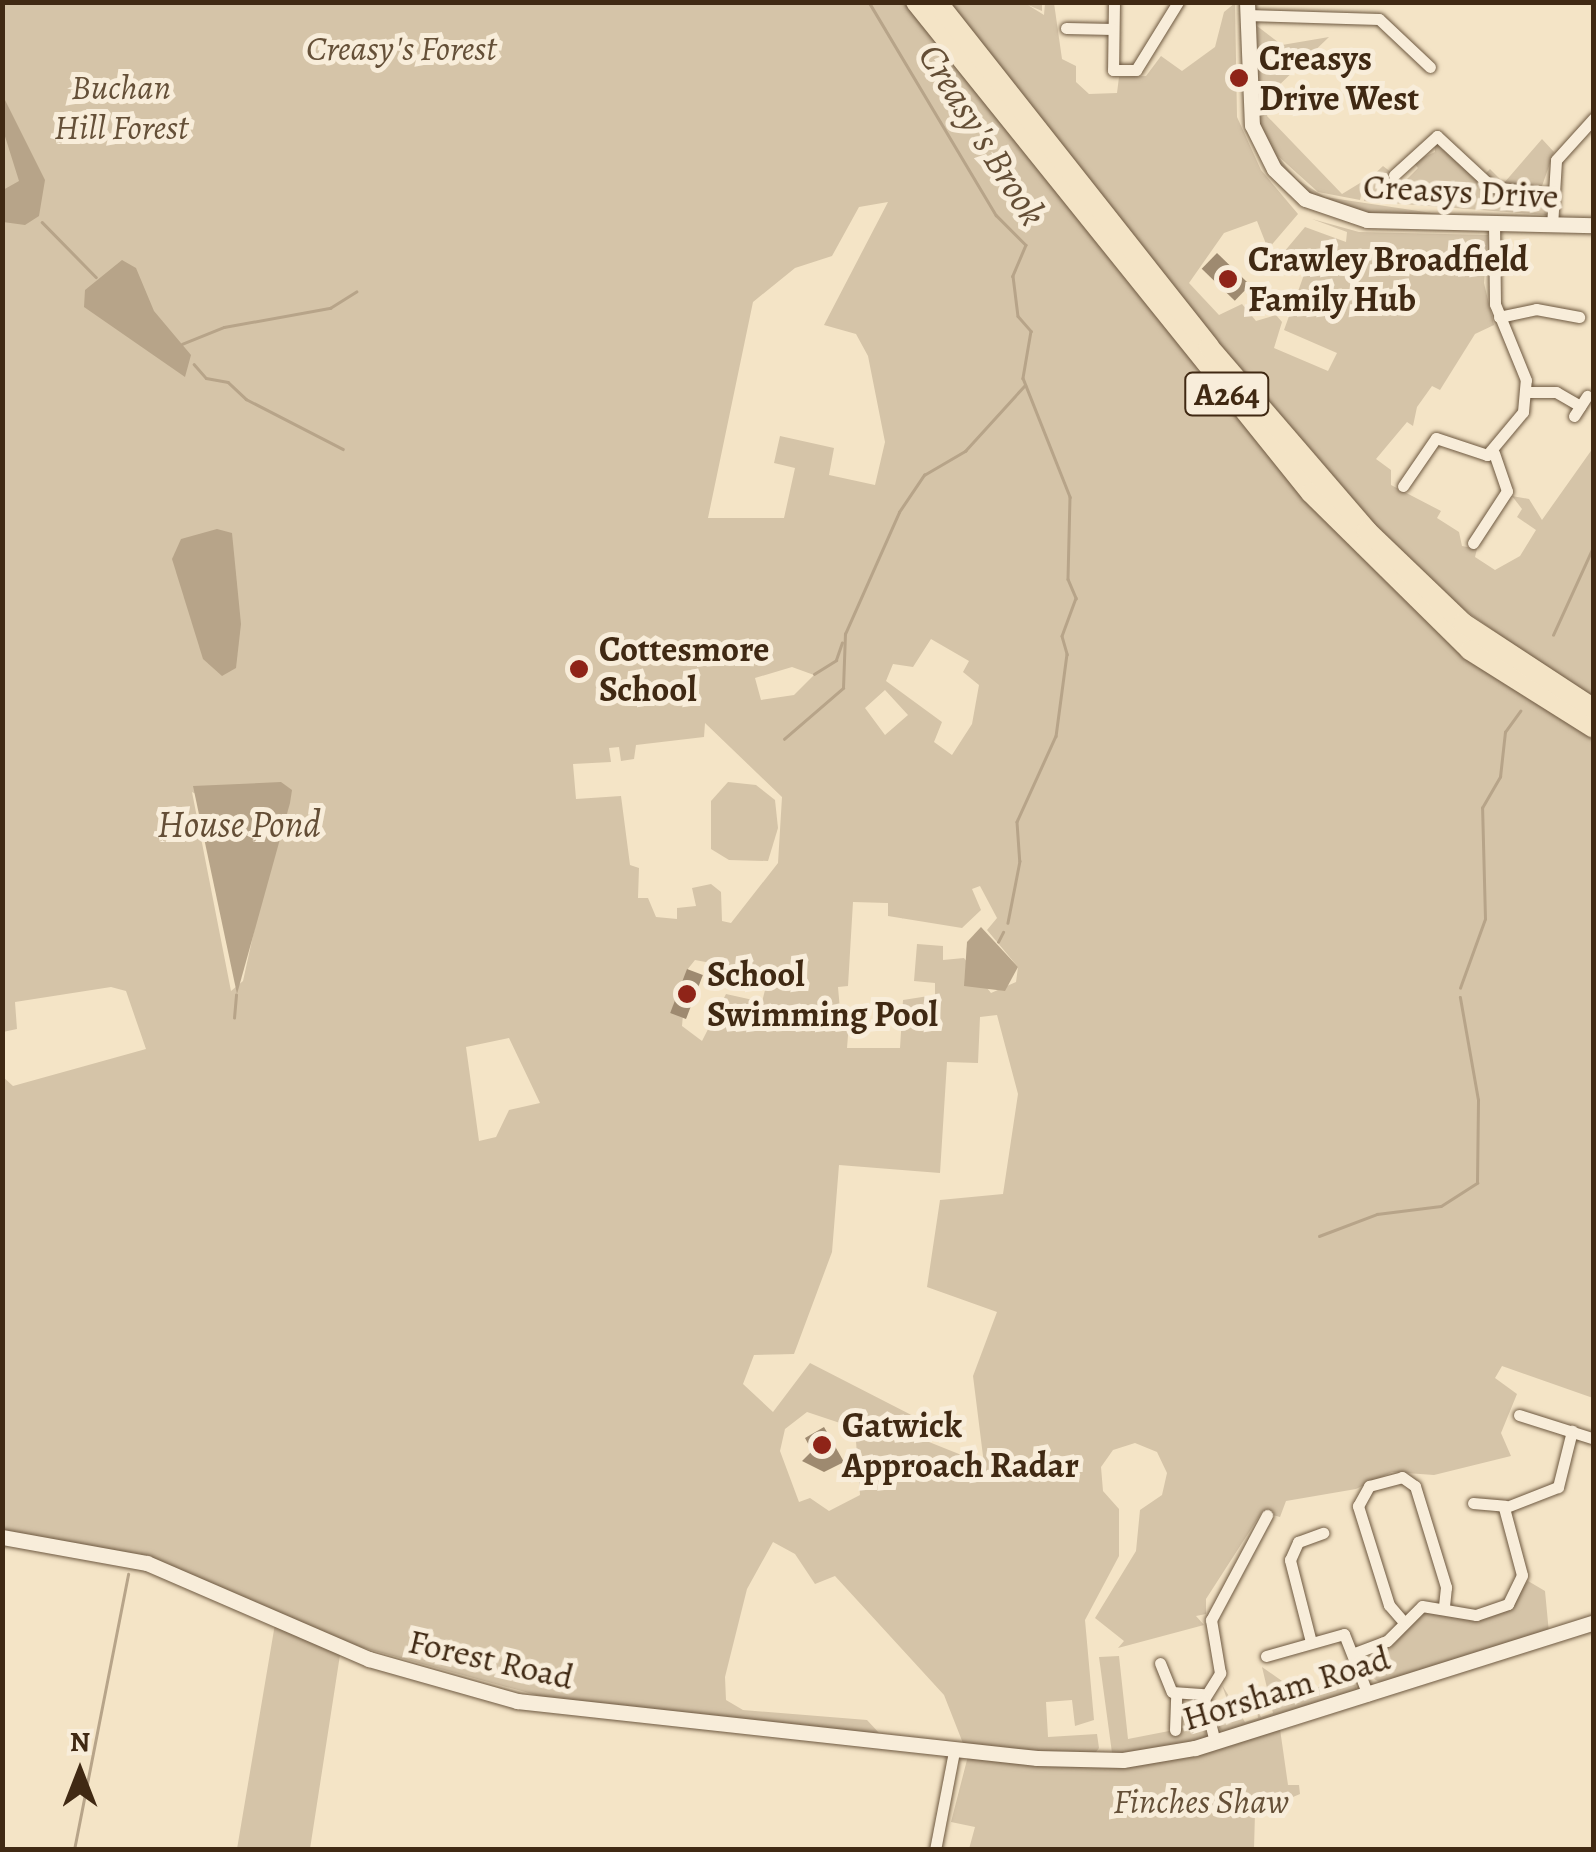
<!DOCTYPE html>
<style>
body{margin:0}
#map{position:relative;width:1596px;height:1852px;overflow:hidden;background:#f4e4c6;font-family:Alegreya,serif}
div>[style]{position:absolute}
.green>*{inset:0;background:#d5c4a8}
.water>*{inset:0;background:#b7a489}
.stream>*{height:2.5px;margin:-1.25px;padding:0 1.25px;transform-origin:1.25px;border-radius:1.25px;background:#b7a489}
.building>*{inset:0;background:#9e8a70;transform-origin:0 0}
.roads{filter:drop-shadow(0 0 2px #6d5840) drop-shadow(0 0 2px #6d5840)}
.street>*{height:11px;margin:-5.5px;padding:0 5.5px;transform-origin:5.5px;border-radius:5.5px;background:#f8edda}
.secondary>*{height:15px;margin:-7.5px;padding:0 7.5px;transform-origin:7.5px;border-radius:7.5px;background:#f8edda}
.highway>*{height:20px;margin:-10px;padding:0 10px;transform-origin:10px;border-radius:10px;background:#f4e4c6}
.dots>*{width:28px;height:28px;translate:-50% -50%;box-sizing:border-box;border:5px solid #f8edda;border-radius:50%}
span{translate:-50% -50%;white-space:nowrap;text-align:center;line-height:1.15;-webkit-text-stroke:10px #f8edda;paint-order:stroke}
.shield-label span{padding:2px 8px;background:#f8edda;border:2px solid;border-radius:8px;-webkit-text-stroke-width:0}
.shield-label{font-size:32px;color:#402913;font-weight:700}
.park-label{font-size:35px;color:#655038;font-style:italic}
.poi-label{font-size:35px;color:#402913;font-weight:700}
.left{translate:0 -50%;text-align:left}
.street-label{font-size:35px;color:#402913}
.water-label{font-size:38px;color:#644e36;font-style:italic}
.frame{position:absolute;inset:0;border:5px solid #402913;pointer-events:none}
.north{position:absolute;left:30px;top:1722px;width:100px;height:100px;-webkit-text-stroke:8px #f8edda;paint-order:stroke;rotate:0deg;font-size:28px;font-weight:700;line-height:40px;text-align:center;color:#402913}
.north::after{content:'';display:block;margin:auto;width:35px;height:45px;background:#402913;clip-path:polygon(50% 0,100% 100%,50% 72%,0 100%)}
</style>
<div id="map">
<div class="green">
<i style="clip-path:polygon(evenodd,3px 3px,908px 3px,1306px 497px,1431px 624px,1593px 734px,1593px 1398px,1502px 1366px,1495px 1378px,1517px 1394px,1501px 1433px,1511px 1456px,1434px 1475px,1392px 1472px,1356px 1489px,1286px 1501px,1280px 1517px,1262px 1512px,1206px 1599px,1206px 1614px,1196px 1616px,1204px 1625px,1118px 1648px,1124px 1641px,1095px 1618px,1136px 1551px,1140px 1510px,1162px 1495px,1167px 1473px,1157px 1452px,1135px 1443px,1113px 1450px,1101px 1467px,1103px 1491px,1119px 1509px,1119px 1556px,1085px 1620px,1094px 1720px,1075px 1726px,1072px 1700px,1046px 1702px,1048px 1737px,1097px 1734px,1099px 1748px,1087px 1764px,1280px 1729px,1288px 1785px,1299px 1785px,1300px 1794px,1255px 1813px,1254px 1849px,969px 1849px,975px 1827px,951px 1822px,968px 1756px,944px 1695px,835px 1576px,815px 1584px,795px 1554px,773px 1542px,747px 1589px,725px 1677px,726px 1700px,743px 1710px,867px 1720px,880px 1734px,558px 1701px,342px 1642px,310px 1849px,237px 1849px,276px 1618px,190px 1579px,3px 1537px,2px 1076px,13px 1086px,146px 1049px,126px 991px,111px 987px,15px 1002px,17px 1029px,3px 1032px,3px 3px,888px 202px,824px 325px,856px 334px,868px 356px,885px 442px,875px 485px,829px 475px,834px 448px,780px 436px,774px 463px,795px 468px,784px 518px,708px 518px,753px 302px,795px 268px,832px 256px,859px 207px,888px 202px,3px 3px,931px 639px,969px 661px,963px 672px,979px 685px,972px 724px,952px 755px,934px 742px,942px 722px,886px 681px,893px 664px,913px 667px,931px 639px,3px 3px,792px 667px,814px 675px,794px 695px,761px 700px,755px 678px,792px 667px,3px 3px,885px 690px,908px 715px,885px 735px,865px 708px,885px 690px,3px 3px,705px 723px,782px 797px,778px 863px,731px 923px,722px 921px,721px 892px,711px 884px,692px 888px,696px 906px,677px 908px,677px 919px,656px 917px,648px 898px,638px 898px,639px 868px,630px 865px,621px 796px,576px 799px,573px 764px,611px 762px,609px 748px,619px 747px,621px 761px,634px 759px,636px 745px,704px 737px,705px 723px,3px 3px,192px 792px,275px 836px,243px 981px,231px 991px,192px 792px,3px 3px,980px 886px,997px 918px,987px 930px,1018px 967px,1016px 982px,991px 993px,964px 958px,943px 960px,943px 946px,917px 944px,914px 981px,935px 983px,935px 995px,903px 1000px,900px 1048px,847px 1048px,850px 1011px,840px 1010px,838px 987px,848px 986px,853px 902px,888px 903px,888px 916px,962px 928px,981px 910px,972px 889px,980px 886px,3px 3px,695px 960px,769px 974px,762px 1002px,726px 994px,702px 1041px,682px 1026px,687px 970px,695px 960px,3px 3px,997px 1015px,1018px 1094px,1003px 1194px,940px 1200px,927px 1287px,997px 1312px,973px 1376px,984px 1464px,924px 1440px,927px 1423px,810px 1363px,773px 1412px,743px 1384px,754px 1355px,794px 1354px,832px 1252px,839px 1165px,940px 1173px,947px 1062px,978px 1063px,980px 1017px,997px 1015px,3px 3px,509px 1038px,540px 1103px,509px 1110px,496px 1137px,479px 1141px,466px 1047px,509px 1038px,3px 3px,807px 1412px,855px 1428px,860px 1495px,829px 1511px,810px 1498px,799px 1502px,780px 1451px,785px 1429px,807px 1412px)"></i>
<i style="clip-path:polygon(944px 3px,1042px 3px,1042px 11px,1028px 5px,1044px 15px,1045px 3px,1054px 3px,1062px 59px,1076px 66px,1076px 82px,1089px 94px,1117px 93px,1119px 77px,1146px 76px,1161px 56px,1182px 71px,1215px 47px,1224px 12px,1235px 3px,1237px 117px,1261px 170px,1298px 214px,1268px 249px,1257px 221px,1224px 233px,1189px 283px,1219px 315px,1242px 304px,1256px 321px,1276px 315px,1282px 322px,1274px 348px,1328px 371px,1337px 353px,1284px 330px,1305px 272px,1273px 265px,1305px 227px,1346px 242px,1347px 232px,1312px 219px,1359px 232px,1488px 235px,1484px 283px,1494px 325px,1475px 334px,1440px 390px,1432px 386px,1417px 407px,1413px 426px,1407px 422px,1376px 459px,1391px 470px,1391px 485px,1441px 511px,1437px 518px,1459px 532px,1462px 546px,1477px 549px,1475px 557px,1495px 570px,1520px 556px,1536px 530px,1517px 517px,1522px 509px,1512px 496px,1529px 499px,1542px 520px,1593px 448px,1593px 701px,1439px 592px,1316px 464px)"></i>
<i style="clip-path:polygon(1257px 26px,1282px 45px,1329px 37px,1273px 91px,1267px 116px,1342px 194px,1365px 180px,1360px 200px,1318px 192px,1278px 156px,1296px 179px,1325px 197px,1445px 215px,1365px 215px,1318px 199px,1305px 190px,1276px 161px,1258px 128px)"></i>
<i style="clip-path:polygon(1542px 139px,1554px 152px,1542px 186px,1499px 185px,1484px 175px,1490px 169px,1504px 183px)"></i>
<i style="clip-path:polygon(1434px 142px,1491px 191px,1543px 198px,1546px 215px,1364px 201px,1367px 181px,1383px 166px,1404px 182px,1418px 168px,1413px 162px,1435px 152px)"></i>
<i style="clip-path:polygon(728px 782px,756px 785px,775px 800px,778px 828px,768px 861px,729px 860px,711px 849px,711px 801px)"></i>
<i style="clip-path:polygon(1528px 1581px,1545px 1591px,1549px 1633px,1381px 1683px,1369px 1676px,1366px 1658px,1395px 1643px,1421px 1610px,1498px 1614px)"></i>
<i style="clip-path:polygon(1119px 1656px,1128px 1739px,1205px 1724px,1206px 1738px,1162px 1752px,1112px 1753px,1099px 1657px)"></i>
<i style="clip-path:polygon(1349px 1662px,1357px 1691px,1224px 1733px,1219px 1728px,1218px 1720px,1234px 1719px,1222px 1685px,1245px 1722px,1258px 1718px,1257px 1710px,1261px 1717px,1273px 1713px,1262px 1667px,1299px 1693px,1325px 1685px,1323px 1678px)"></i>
</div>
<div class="water">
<i style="clip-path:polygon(2px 94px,45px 180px,39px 216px,25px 225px,3px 222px,3px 190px,19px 181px,3px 130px)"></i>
<i style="clip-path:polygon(122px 260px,136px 268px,154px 311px,191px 355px,185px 377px,84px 307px,85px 290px)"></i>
<i style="clip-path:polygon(217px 529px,232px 533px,241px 624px,236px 668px,222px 676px,203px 659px,172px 559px,181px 539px)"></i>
<i style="clip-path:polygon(281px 782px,292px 790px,290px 803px,237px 994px,193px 786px)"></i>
<i style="clip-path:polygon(981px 927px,1018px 967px,1005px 991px,964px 986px,967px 942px)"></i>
</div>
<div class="stream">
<i style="left:869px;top:2px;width:248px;rotate:59.2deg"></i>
<i style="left:996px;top:215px;width:42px;rotate:45deg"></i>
<i style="left:1026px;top:245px;width:34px;rotate:113deg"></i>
<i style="left:1013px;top:276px;width:40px;rotate:82.9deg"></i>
<i style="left:1018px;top:316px;width:20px;rotate:49deg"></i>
<i style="left:1031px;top:331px;width:48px;rotate:99.7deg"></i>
<i style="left:1023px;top:378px;width:128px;rotate:68.4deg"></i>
<i style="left:1070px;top:497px;width:82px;rotate:91.4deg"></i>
<i style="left:1068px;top:579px;width:21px;rotate:67deg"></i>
<i style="left:1076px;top:598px;width:40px;rotate:110.2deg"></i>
<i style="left:1062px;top:636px;width:19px;rotate:74deg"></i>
<i style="left:1067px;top:654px;width:83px;rotate:97.6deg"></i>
<i style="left:1056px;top:736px;width:94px;rotate:114.4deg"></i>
<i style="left:1017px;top:822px;width:39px;rotate:86deg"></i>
<i style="left:1020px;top:861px;width:63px;rotate:101deg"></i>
<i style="left:42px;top:222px;width:77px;rotate:45.5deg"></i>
<i style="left:182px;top:344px;width:45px;rotate:-22deg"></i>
<i style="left:224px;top:327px;width:108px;rotate:-10.2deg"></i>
<i style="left:330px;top:308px;width:31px;rotate:-32deg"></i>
<i style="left:194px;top:364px;width:18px;rotate:49deg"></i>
<i style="left:206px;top:378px;width:22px;rotate:10deg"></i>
<i style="left:228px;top:382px;width:25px;rotate:43deg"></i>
<i style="left:246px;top:399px;width:109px;rotate:27.3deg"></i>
<i style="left:1553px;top:635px;width:99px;rotate:-65.5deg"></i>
<i style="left:814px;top:674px;width:26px;rotate:-32deg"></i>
<i style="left:836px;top:660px;width:18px;rotate:-71deg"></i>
<i style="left:784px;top:739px;width:78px;rotate:-40.8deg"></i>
<i style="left:843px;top:688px;width:54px;rotate:-87.9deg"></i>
<i style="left:845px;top:634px;width:133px;rotate:-66.1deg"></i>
<i style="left:899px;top:512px;width:45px;rotate:-56deg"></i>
<i style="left:924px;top:475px;width:48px;rotate:-30.3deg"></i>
<i style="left:965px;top:451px;width:89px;rotate:-47.7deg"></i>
<i style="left:998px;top:942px;width:11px;rotate:-63deg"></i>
<i style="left:1460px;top:988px;width:73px;rotate:-70.1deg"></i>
<i style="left:1485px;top:919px;width:111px;rotate:-91.5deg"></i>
<i style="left:1482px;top:808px;width:36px;rotate:-60deg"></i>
<i style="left:1500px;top:777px;width:45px;rotate:-83.7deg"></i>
<i style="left:1505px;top:732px;width:26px;rotate:-54deg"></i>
<i style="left:234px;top:1018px;width:23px;rotate:-85deg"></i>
<i style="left:1319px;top:1236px;width:62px;rotate:-20.8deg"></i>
<i style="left:1377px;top:1214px;width:64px;rotate:-7.1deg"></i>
<i style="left:1441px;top:1206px;width:43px;rotate:-32.6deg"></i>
<i style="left:1477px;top:1183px;width:83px;rotate:-89.3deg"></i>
<i style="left:1478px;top:1100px;width:104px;rotate:-100deg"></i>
<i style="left:74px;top:1850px;width:281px;rotate:-78.9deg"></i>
</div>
<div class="building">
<i style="left:1217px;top:253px;width:46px;height:22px;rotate:44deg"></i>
<i style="left:687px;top:969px;width:17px;height:47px;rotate:21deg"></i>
<i style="clip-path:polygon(824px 1427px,844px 1462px,824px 1472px,802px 1461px,812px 1451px,805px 1438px)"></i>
</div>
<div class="roads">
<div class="street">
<i style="left:1114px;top:2px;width:68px;rotate:90.8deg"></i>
<i style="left:1113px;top:70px;width:23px"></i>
<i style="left:1136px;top:70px;width:80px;rotate:-58.3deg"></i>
<i style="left:1247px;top:15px;width:132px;rotate:1.7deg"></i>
<i style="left:1379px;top:19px;width:70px;rotate:43.3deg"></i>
<i style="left:1066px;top:28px;width:47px;rotate:1.2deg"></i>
<i style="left:1394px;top:175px;width:58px;rotate:-42.2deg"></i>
<i style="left:1437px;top:136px;width:75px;rotate:42.8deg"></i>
<i style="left:1492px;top:187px;width:60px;rotate:6.7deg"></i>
<i style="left:1552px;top:226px;width:66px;rotate:-86.5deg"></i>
<i style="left:1556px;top:160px;width:57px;rotate:-47.9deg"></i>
<i style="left:1499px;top:317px;width:38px;rotate:-12deg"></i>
<i style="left:1536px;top:309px;width:44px;rotate:10.5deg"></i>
<i style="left:1526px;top:392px;width:30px"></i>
<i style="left:1556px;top:392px;width:28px;rotate:30deg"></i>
<i style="left:1574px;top:416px;width:24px;rotate:-57deg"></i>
<i style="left:1403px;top:486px;width:58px;rotate:-55.5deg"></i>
<i style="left:1436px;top:438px;width:54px;rotate:18.4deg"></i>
<i style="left:1487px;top:455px;width:56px;rotate:-50.1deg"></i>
<i style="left:1523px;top:412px;width:32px;rotate:-85deg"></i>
<i style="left:1526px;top:380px;width:82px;rotate:-112.2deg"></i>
<i style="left:1495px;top:304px;width:80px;rotate:-90.7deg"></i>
<i style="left:1473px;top:543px;width:62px;rotate:-56.8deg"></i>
<i style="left:1507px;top:491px;width:40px;rotate:-108.9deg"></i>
<i style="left:1519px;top:1415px;width:77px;rotate:17.5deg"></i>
<i style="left:1473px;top:1503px;width:32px;rotate:5deg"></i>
<i style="left:1402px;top:1620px;width:20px;rotate:-131deg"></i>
<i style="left:1389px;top:1605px;width:104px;rotate:-107.4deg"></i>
<i style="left:1358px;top:1506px;width:23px;rotate:-61deg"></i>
<i style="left:1369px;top:1486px;width:34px;rotate:-15deg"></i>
<i style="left:1402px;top:1477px;width:16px;rotate:35deg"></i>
<i style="left:1415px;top:1486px;width:106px;rotate:72.9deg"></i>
<i style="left:1446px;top:1587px;width:19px;rotate:96deg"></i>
<i style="left:1311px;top:1642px;width:85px;rotate:-104.4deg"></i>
<i style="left:1290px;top:1560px;width:20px;rotate:-66deg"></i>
<i style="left:1298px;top:1542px;width:27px;rotate:-20deg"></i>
<i style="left:1355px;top:1653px;width:34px;rotate:-21deg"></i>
<i style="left:1387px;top:1641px;width:49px;rotate:-45deg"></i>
<i style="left:1422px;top:1606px;width:55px;rotate:9.5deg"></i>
<i style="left:1476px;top:1615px;width:34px;rotate:-19deg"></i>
<i style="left:1508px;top:1604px;width:32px;rotate:-64deg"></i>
<i style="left:1522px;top:1575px;width:69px;rotate:-105deg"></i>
<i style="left:1504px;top:1508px;width:58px;rotate:-21.3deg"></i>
<i style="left:1558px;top:1487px;width:58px;rotate:-76deg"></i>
<i style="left:1266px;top:1656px;width:81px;rotate:-15.8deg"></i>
<i style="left:1344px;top:1634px;width:66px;rotate:68.5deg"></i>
<i style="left:1160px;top:1663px;width:31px;rotate:68deg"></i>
<i style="left:1172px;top:1692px;width:32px;rotate:4deg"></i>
<i style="left:1175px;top:1730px;width:36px;rotate:-88deg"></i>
<i style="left:1215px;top:1742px;width:44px;rotate:-104.3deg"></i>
<i style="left:1204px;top:1699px;width:31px;rotate:-58deg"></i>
<i style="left:1220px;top:1673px;width:54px;rotate:-99.6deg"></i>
<i style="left:1211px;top:1620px;width:119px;rotate:-61.9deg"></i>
<i style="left:935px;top:1850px;width:101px;rotate:-79.1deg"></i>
</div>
<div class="secondary">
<i style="left:1247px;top:2px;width:123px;rotate:87.7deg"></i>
<i style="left:1252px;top:125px;width:49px;rotate:63.4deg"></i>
<i style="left:1274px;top:169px;width:43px;rotate:44.1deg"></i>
<i style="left:1305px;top:199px;width:65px;rotate:18.7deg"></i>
<i style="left:1367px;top:220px;width:227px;rotate:1.3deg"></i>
<i style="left:2px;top:1537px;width:147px;rotate:10.2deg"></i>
<i style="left:147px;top:1563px;width:242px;rotate:23.4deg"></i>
<i style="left:369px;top:1659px;width:154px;rotate:15.8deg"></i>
<i style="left:517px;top:1701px;width:523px;rotate:6.26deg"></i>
<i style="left:1037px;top:1758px;width:86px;rotate:1.3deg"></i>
<i style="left:1123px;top:1760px;width:73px;rotate:-9.5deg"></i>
<i style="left:1195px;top:1748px;width:418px;rotate:-17.5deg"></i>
</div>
<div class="highway">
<i style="left:916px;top:2px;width:630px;rotate:51.18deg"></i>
<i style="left:1311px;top:493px;width:223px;rotate:44.6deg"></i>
<i style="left:1470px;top:650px;width:146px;rotate:32.2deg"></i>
<i style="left:937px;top:2px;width:439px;rotate:51.7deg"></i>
<i style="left:1209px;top:347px;width:243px;rotate:49.3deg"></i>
<i style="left:1367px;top:531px;width:133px;rotate:43.8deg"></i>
<i style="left:1463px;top:623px;width:157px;rotate:33.3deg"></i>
</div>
</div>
<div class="dots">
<i style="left:1239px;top:78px;background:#8f2418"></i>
<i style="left:1228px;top:279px;background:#8f2418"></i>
<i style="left:579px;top:669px;background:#8f2418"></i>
<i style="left:687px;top:994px;background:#8f2418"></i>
<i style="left:822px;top:1445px;background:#8f2418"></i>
</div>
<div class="shield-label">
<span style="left:1227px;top:394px">A264</span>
</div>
<div class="park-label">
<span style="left:401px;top:48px">Creasy's Forest</span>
<span style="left:121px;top:107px">Buchan<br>Hill Forest</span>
<span style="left:1201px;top:1801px">Finches Shaw</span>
</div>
<div class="poi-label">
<span class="left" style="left:1259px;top:78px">Creasys<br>Drive West</span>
<span class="left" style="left:1248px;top:279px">Crawley Broadfield<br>Family Hub</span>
<span class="left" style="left:599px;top:669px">Cottesmore<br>School</span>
<span class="left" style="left:707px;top:994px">School<br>Swimming Pool</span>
<span class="left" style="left:842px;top:1445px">Gatwick<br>Approach Radar</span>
</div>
<div class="street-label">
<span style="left:1461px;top:191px;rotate:3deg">Creasys Drive</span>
<span style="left:491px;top:1659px;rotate:13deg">Forest Road</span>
<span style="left:1286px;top:1688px;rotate:-17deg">Horsham Road</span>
</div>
<div class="water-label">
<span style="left:982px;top:135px;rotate:58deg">Creasy's Brook</span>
<span style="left:239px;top:825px">House Pond</span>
</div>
<div class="frame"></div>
<div class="north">N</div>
</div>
